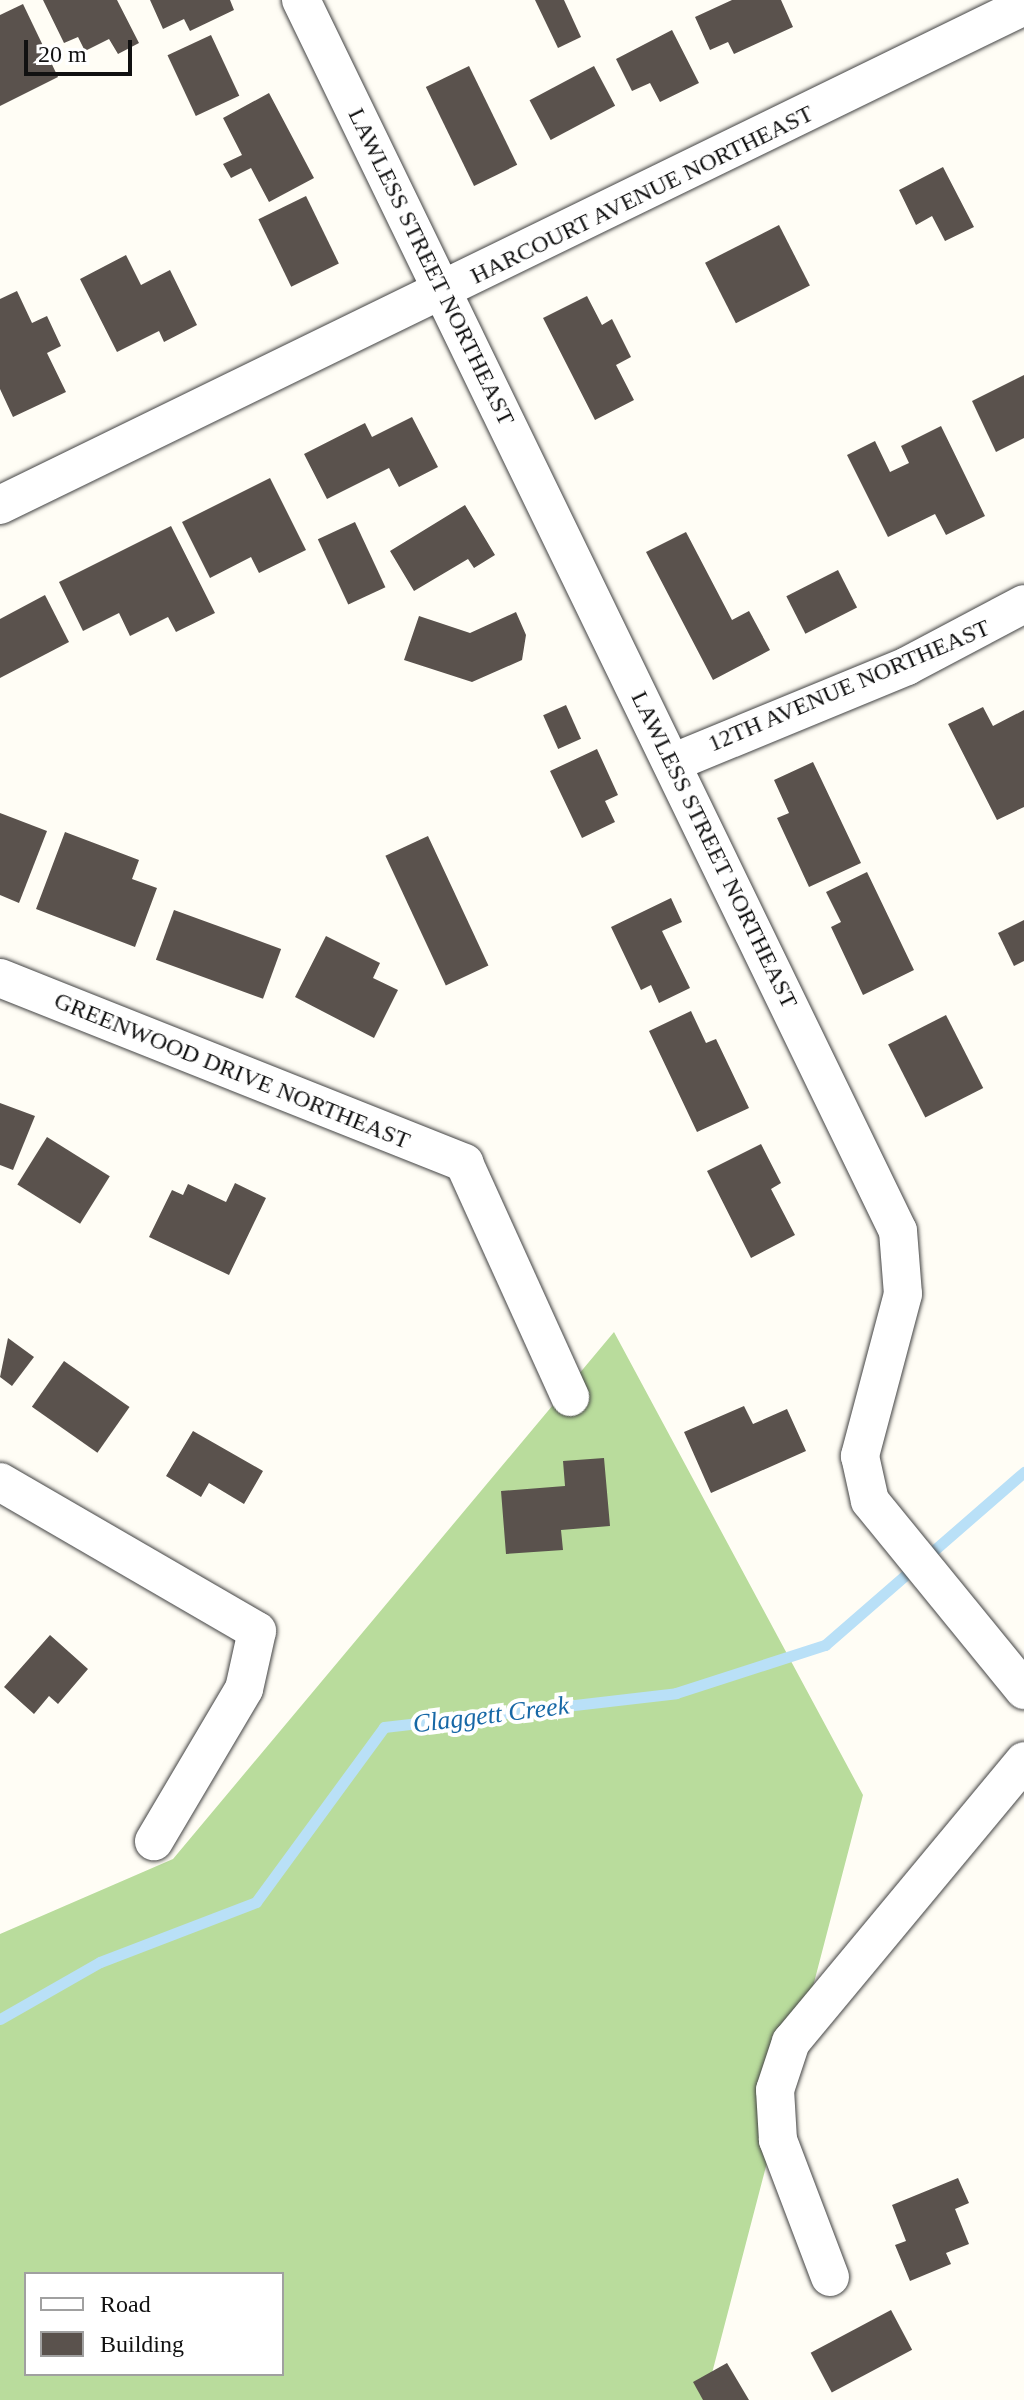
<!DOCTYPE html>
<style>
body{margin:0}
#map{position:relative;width:1024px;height:2400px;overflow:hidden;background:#fffdf5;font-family:Georgia,serif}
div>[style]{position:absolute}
.forest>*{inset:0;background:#b9dc9c}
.stream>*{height:11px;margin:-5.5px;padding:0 5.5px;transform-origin:5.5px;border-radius:5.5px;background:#b9e0f7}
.building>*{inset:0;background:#5a524d;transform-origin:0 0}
.roads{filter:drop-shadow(0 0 2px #444) drop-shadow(0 0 2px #444)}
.minor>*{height:38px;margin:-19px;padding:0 19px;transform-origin:19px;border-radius:19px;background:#fff}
span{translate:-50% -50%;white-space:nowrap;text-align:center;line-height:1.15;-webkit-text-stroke:8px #fff;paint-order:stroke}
.street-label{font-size:24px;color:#111}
.water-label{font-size:26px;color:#1768a6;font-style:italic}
.legend{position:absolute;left:24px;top:2272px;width:260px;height:104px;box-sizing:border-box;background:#fff;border:2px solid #a0a0a0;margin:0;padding:10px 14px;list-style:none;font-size:24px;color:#111}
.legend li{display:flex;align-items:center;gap:16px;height:40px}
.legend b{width:40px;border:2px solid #a0a0a0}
.scale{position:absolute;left:24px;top:40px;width:108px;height:36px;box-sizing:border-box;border:4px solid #111;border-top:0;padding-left:10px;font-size:24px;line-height:28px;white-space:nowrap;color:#111;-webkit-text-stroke:6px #fff;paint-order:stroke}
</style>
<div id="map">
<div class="forest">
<i style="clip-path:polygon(evenodd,614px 1332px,863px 1795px,705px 2400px,0 2400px,0 1934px,173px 1859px,614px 1332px,26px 2274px,282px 2274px,282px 2374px,26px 2374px,26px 2274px)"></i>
</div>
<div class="stream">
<i style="left:0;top:2019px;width:115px;rotate:-29.7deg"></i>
<i style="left:100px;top:1962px;width:167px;rotate:-21deg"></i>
<i style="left:256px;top:1902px;width:217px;rotate:-53.8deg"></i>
<i style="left:384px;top:1727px;width:294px;rotate:-6.6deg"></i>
<i style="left:676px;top:1693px;width:157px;rotate:-17.9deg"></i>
<i style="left:825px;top:1645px;width:264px;rotate:-41deg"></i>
</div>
<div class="building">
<i style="clip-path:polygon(43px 0,117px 0,139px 43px,118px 54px,109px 39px,85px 51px,78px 37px,64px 43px)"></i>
<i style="clip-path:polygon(150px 0,230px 0,234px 10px,190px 31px,184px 19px,163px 29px)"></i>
<i style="clip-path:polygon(535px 0,564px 0,581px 37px,558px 48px)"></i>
<i style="clip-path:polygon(732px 0,781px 0,793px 27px,734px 54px,728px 42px,710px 50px,695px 17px)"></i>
<i style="clip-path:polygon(23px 4px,58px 77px,0 106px,0 15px)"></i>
<i style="clip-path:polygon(672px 30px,699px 83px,660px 102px,650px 83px,632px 91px,616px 59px)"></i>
<i style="left:211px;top:35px;width:67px;height:48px;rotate:65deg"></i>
<i style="left:469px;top:66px;width:110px;height:48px;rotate:64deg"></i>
<i style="left:594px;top:66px;width:45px;height:73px;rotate:62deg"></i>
<i style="clip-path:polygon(269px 93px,314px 178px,269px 202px,251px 168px,231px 178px,223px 164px,242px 155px,223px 118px)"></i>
<i style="clip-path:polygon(943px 167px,974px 227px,945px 241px,932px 216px,916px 225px,899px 190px)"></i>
<i style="left:306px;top:196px;width:75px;height:53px;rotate:64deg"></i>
<i style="left:779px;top:225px;width:68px;height:83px;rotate:63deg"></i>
<i style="clip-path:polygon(126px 255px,141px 285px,170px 270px,197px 325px,164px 342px,159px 331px,117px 352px,80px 279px)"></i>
<i style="clip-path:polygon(17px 291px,32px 323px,47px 316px,61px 346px,47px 353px,66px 392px,13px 417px,0 389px,0 299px)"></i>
<i style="clip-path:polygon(587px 296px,602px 325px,612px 319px,631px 357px,616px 365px,634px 400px,595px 420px,543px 318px)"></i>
<i style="clip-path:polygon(1024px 375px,1024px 438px,996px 452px,972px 401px)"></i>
<i style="clip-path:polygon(412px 417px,438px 467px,399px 487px,389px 468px,327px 499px,304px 454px,365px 423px,372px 437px)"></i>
<i style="clip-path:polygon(941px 426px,985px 516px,946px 535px,935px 514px,888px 537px,847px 455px,875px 441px,890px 472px,909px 463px,901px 446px)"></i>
<i style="clip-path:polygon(270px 478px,306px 550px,259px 573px,251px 557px,210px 578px,182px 522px)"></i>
<i style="clip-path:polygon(465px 505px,495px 555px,474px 568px,468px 559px,414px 591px,390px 551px)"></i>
<i style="left:355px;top:522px;width:72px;height:41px;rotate:65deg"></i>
<i style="clip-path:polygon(171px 526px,215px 613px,176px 632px,168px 617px,130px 636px,119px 613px,83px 631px,59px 582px)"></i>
<i style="clip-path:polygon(686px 532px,732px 620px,749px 611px,770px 650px,713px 680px,646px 552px)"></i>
<i style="left:838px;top:570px;width:42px;height:58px;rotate:63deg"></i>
<i style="clip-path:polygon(45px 595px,69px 642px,0 678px,0 619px)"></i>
<i style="clip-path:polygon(516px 612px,526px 635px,522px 660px,472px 682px,404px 660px,419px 616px,470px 633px)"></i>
<i style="left:566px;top:705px;width:37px;height:25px;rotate:66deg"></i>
<i style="clip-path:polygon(983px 707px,993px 726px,1024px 710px,1024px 807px,997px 820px,948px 724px)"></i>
<i style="clip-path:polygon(597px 749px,618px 795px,605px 801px,615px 822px,582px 838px,550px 771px)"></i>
<i style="clip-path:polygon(813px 762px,861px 863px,809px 887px,777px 818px,789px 813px,774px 780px)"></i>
<i style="clip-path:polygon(0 813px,47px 831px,19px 903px,0 895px)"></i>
<i style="clip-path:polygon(65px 832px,139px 860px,132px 879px,157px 888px,135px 947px,36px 909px)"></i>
<i style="left:428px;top:836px;width:143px;height:47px;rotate:65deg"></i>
<i style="clip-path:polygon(867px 872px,914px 970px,863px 995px,831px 927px,841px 922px,826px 892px)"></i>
<i style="clip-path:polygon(671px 898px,682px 922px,662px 931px,690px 988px,659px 1003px,651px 985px,641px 990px,611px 927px)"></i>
<i style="left:174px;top:910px;width:114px;height:53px;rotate:20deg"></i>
<i style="clip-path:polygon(1024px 920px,1024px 961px,1014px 966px,998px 933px)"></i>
<i style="clip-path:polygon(326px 936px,380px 963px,373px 978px,398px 990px,374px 1038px,295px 997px)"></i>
<i style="clip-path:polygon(691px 1011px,706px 1043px,716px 1039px,749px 1108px,697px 1132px,649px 1031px)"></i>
<i style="left:946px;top:1015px;width:82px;height:65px;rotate:63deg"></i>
<i style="clip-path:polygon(0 1103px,35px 1116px,13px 1170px,0 1165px)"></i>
<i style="left:47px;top:1137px;width:74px;height:56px;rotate:32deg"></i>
<i style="clip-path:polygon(761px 1144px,781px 1183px,771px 1189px,795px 1235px,751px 1258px,707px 1171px)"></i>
<i style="clip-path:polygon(235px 1183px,266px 1198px,229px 1275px,149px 1237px,172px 1190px,183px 1195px,188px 1184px,226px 1202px)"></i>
<i style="clip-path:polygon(8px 1338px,34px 1357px,12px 1386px,0 1377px)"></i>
<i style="left:64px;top:1361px;width:80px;height:56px;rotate:35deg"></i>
<i style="clip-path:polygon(744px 1406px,753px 1424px,787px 1409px,806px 1451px,711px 1493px,684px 1432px)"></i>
<i style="clip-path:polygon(193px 1431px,263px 1471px,244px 1504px,209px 1483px,201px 1497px,166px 1476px)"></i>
<i style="clip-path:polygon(604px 1458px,610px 1526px,561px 1530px,563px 1550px,506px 1554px,501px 1491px,565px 1486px,563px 1461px)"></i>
<i style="clip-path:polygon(50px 1635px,88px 1669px,58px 1704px,49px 1696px,34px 1714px,4px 1687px)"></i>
<i style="clip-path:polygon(958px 2178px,969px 2203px,955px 2209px,969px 2244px,946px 2253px,951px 2264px,910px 2281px,895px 2245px,906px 2241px,892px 2205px)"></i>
<i style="left:891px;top:2310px;width:45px;height:91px;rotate:62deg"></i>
<i style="clip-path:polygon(727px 2363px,749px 2400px,703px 2400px,693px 2382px)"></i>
</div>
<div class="roads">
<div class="minor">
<i style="left:301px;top:0;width:1368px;rotate:64.13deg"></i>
<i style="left:898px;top:1231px;width:63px;rotate:85.5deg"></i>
<i style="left:903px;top:1294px;width:168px;rotate:104.9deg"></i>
<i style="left:860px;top:1456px;width:46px;rotate:77.5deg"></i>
<i style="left:870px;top:1501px;width:244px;rotate:50.8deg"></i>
<i style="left:0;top:505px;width:1139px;rotate:-25.98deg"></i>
<i style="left:672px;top:763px;width:254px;rotate:-22.4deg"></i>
<i style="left:907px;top:666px;width:132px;rotate:-27.9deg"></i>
<i style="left:0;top:978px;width:500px;rotate:21.7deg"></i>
<i style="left:464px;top:1163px;width:257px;rotate:65.6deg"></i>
<i style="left:0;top:1482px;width:297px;rotate:30.1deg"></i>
<i style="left:257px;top:1631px;width:59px;rotate:102.6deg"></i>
<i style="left:244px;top:1689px;width:177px;rotate:120.6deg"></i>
<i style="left:830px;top:2277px;width:147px;rotate:-110.8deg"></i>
<i style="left:778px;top:2140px;width:50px;rotate:-93.4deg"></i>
<i style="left:775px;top:2090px;width:51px;rotate:-71.6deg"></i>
<i style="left:791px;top:2042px;width:365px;rotate:-50.3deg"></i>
</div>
</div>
<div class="street-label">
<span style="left:642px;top:195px;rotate:-26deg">HARCOURT AVENUE NORTHEAST</span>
<span style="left:431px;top:267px;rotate:64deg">LAWLESS STREET NORTHEAST</span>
<span style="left:849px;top:686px;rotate:-23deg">12TH AVENUE NORTHEAST</span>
<span style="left:714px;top:850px;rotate:64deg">LAWLESS STREET NORTHEAST</span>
<span style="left:232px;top:1071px;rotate:22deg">GREENWOOD DRIVE NORTHEAST</span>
</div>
<div class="water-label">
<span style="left:491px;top:1715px;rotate:-7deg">Claggett Creek</span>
</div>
<ul class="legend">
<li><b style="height:10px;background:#fff"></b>Road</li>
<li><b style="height:22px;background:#5a524d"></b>Building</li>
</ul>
<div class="scale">20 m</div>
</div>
